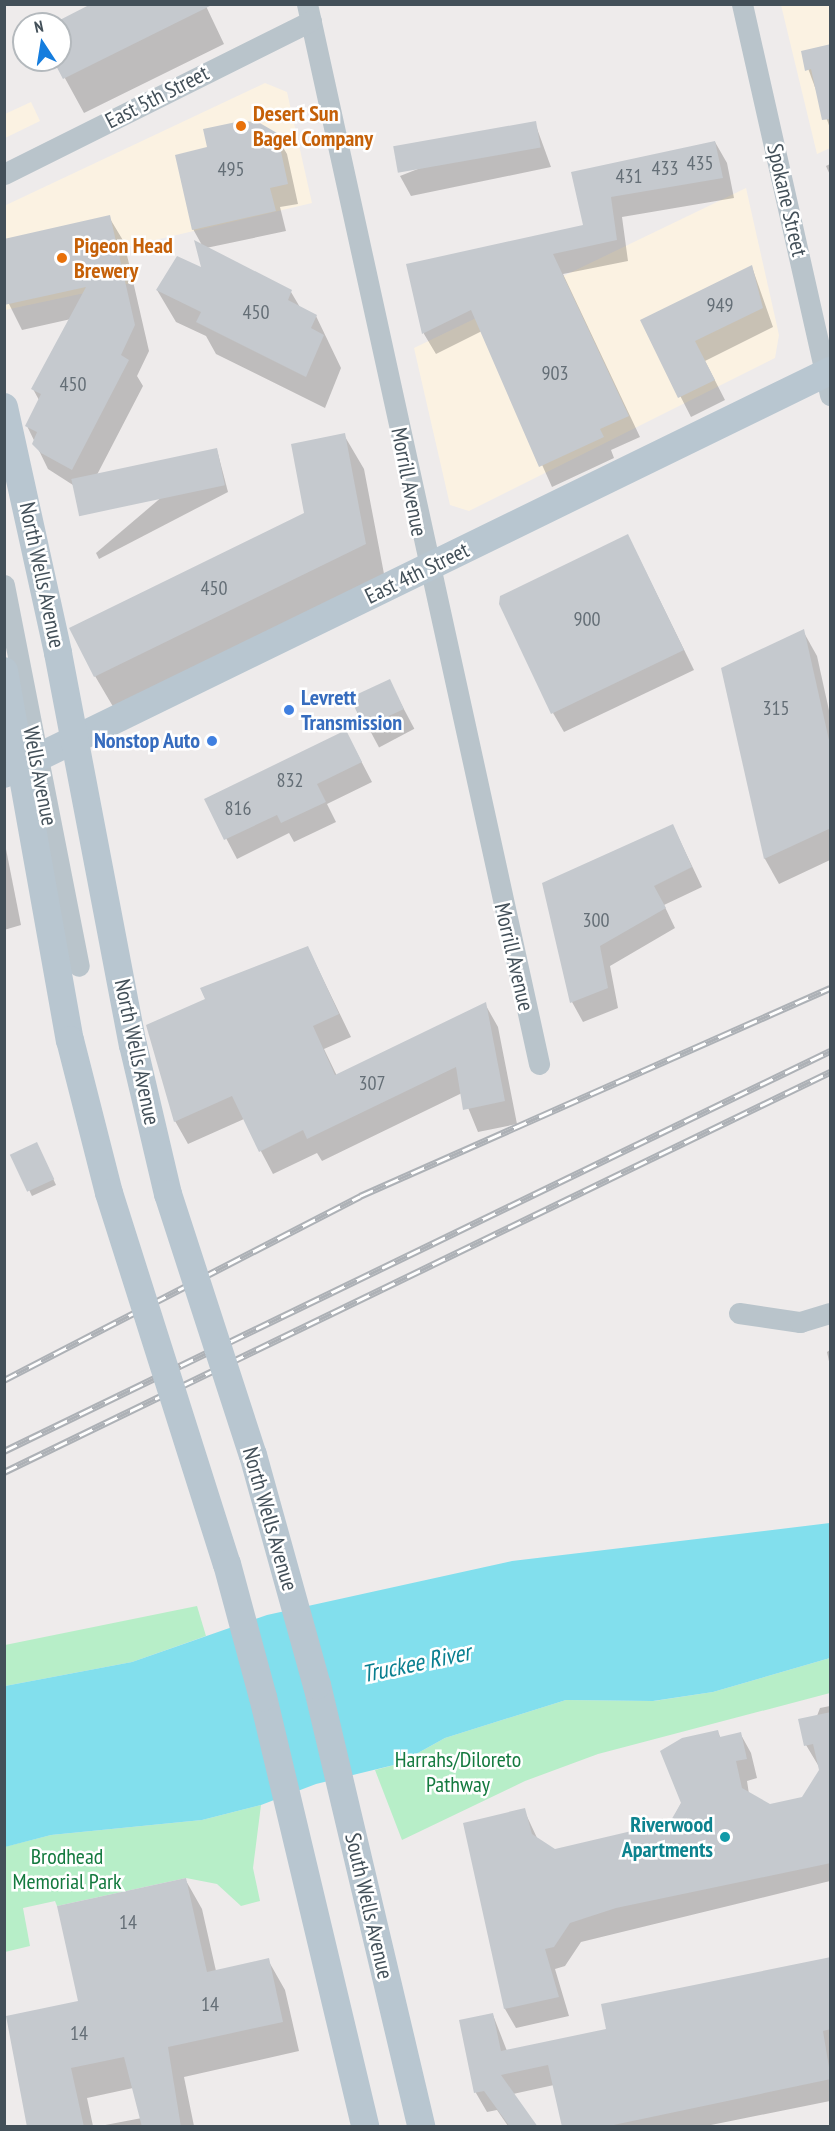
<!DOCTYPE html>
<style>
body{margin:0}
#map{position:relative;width:835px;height:2131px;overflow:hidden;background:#eeebeb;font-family:"PT Sans Narrow",sans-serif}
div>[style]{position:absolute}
.commercial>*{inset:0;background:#fbf2e2}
.green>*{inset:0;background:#b7eec8}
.water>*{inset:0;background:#82dfed}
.shadow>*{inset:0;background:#0003;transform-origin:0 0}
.building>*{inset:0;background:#c5c9ce;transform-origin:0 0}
.minor>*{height:21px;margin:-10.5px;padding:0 10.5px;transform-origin:10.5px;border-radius:10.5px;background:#b9c4cb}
.secondary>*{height:28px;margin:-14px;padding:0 14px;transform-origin:14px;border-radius:14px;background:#b8c6d0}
.rail>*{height:7px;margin-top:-3.5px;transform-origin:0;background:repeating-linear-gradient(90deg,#fff 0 14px,#adb1b6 0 28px);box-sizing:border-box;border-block:2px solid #adb1b6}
.secondary-bridge>*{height:28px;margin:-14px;padding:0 14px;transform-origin:14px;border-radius:14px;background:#b8c6d0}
.dots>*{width:16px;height:16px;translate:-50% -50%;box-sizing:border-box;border:3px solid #fff;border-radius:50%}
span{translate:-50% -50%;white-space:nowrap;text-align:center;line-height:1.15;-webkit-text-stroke:5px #fff;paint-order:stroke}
.number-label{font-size:20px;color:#646e76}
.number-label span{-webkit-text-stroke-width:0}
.street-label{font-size:22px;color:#435059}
.food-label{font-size:22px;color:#c56008;font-weight:700}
.left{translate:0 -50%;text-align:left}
.shop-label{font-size:22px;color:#366cbe;font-weight:700}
.right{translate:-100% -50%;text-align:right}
.park-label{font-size:22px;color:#147a3f}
.culture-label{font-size:22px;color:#0d838f;font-weight:700}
.water-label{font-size:24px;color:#0a7f90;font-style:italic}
.frame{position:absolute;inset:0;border:6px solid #435059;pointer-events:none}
.north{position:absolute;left:12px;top:12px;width:60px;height:60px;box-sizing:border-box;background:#fff;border:2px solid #b4b9bd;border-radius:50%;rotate:348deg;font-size:16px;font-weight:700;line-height:24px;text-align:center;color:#435059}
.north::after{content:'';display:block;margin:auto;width:21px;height:27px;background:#157dde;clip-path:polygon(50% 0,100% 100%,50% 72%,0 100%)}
</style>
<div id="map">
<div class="commercial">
<i style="clip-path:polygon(781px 5px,830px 5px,830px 148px,817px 154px)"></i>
<i style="clip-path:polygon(265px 83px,287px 92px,312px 203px,126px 247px,132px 283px,5px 310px,4px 206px)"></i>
<i style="clip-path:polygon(31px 102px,40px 121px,5px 138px,5px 114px)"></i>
<i style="clip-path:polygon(746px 188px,779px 335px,775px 358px,469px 511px,450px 505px,414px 348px)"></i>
</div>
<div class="green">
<i style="clip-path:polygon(197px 1606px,206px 1636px,132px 1662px,5px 1686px,5px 1645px)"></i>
<i style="clip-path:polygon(830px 1658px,830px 1693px,598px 1754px,525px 1781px,402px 1840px,375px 1770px,398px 1764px,445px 1738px,566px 1700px,654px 1701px,713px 1692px)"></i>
<i style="clip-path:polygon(261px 1805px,253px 1868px,260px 1901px,241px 1906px,217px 1884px,186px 1878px,57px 1906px,55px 1901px,23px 1908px,30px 1946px,5px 1952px,4px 1847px,51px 1835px,202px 1820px)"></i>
</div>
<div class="water">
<i style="clip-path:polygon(830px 1523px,830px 1658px,713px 1692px,653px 1701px,566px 1700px,445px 1738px,398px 1764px,316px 1784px,261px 1805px,202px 1820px,51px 1835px,5px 1847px,5px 1686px,132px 1662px,267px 1615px,512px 1561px)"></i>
</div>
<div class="shadow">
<i style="clip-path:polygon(205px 4px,224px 44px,84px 113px,55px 60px,60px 60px,60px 24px,55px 24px)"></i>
<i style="clip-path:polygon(830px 46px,830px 128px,802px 52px)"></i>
<i style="clip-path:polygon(535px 123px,551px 167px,411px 196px,400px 176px)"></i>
<i style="clip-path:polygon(275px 134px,287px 154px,298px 204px,280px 207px,286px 231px,206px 248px,291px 292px,301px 309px,316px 316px,341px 368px,325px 408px,216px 354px,206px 336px,176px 322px,157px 290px,203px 270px,203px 247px,193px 229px)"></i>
<i style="clip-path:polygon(715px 142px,727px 163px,734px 198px,622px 217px,628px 261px,563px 274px,640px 437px,611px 450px,614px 458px,552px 487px,482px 331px,436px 354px,424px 334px,408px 265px,585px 226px,573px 173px)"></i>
<i style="clip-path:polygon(830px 164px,830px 175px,826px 166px)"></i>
<i style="clip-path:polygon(109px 217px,124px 242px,149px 351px,137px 376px,143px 386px,87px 494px,48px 469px,27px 426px,39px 400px,33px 389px,71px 319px,22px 330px,4px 294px)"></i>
<i style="clip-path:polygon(752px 267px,773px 327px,705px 361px,725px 400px,691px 417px,642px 321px)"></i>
<i style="clip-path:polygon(344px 435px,364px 469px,385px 579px,115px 710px,95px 676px,306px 514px)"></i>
<i style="clip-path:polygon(217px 450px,228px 492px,99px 559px,96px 553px)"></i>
<i style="clip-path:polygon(638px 556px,694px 670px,564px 732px,553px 713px)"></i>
<i style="clip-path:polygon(803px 631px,817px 656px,830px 715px,830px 860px,779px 884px,765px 859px,723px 669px)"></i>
<i style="left:389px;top:681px;width:54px;height:40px;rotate:62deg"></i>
<i style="clip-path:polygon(346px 732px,372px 782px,327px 804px,336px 822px,294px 842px,289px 833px,237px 859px,206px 800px)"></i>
<i style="clip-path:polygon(673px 826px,702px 887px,664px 905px,675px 928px,610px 966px,618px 1008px,583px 1022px,572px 1002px,544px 883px)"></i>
<i style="clip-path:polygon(4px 839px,21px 925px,4px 930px)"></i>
<i style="clip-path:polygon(308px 948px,351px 1037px,324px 1049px,337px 1076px,485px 1004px,498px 1027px,517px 1124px,478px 1132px,462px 1093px,322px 1161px,317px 1153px,273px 1174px,244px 1119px,188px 1144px,175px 1121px,207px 1000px)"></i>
<i style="clip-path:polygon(40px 1150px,56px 1185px,32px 1196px,12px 1155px)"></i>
<i style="clip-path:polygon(830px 1350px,830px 1366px,827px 1352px)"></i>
<i style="clip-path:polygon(830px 1706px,830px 1881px,581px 1942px,565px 1966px,555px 1969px,569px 2016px,516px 2028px,505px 2009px,524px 1810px,538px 1840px,555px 1851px,671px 1823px,717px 1732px,721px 1738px,740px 1733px,751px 1753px,757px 1778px,747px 1781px,749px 1794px,770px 1806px,803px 1799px,821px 1770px,806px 1745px,820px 1708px)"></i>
<i style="clip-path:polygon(185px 1879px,202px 1909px,216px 1971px,268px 1960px,285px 1990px,299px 2051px,184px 2077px,194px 2126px,100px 2126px,142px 2118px,133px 2088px,87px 2098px,93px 2126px,30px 2126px,79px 2002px)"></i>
<i style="clip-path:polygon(830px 1958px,830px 2101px,706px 2126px,563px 2126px,554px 2085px,513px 2094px,536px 2126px,508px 2126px,497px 2110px,487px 2112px,476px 2093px,461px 2021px,493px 2015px,507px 2051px,608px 2030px)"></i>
</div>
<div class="building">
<i style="clip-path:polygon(91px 4px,214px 4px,63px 79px,53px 60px,60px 60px,60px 24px,52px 24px)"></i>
<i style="clip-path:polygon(831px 44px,831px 119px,822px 120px,811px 69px,805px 71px,801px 51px)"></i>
<i style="clip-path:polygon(241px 121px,258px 122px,277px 133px,288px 184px,270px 188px,276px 211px,192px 230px,175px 155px,207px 147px,203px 129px)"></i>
<i style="left:536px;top:121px;width:27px;height:145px;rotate:80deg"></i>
<i style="clip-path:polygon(715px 141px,723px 178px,611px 197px,617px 240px,553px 254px,629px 416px,600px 429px,604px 437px,539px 467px,471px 310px,422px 334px,406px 264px,583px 225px,571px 172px)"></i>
<i style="clip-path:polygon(110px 215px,135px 325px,121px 355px,129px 360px,72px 470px,41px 453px,32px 444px,37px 432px,25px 426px,41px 394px,31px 389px,86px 287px,4px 305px,4px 239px)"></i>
<i style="clip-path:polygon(194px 240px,292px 290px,288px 300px,317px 315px,311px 328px,324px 335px,306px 377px,196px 322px,201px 312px,156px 290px,177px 256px,201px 267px)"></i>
<i style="clip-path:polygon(752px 265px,763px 308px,695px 341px,715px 380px,678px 398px,640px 320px)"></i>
<i style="clip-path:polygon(345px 433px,366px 544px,94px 677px,69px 628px,304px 513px,291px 444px)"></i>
<i style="left:217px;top:448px;width:38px;height:149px;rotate:78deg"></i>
<i style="clip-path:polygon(628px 534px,684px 650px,551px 714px,499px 604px,500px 596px)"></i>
<i style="clip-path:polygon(804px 629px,831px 749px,831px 828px,764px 859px,721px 668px)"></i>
<i style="left:390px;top:679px;width:33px;height:44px;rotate:65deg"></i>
<i style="clip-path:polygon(346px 730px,362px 762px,317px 784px,326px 802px,281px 823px,277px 815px,224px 840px,204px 799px)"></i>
<i style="clip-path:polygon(673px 824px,692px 867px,654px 886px,666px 908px,600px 946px,608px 988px,570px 1003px,542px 883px)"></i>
<i style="clip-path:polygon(308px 946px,339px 1014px,313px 1026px,335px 1075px,486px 1002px,505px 1101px,463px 1110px,456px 1067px,307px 1139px,303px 1130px,259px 1152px,232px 1096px,174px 1122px,146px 1025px,205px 999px,200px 988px)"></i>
<i style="left:37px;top:1142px;width:41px;height:30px;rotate:65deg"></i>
<i style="clip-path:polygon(831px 1712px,831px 1863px,616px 1908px,570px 1923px,554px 1947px,545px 1949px,559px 1997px,504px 2009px,463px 1823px,525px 1808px,532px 1834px,555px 1849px,670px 1822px,681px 1803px,660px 1751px,682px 1738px,718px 1730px,720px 1737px,741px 1732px,747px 1759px,736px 1761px,742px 1788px,770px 1804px,802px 1797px,819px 1770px,813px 1744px,804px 1746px,798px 1719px)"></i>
<i style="clip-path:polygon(186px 1878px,207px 1972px,269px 1958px,283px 2022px,168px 2047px,181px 2127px,142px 2127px,124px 2057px,71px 2068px,84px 2127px,27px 2127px,6px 2016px,78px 2001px,57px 1906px)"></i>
<i style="clip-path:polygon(831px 1957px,831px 2029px,823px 2031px,831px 2079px,604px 2127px,562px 2127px,548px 2065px,501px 2075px,538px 2127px,510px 2127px,484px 2091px,474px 2093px,459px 2020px,493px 2013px,501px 2051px,606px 2029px,601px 2004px)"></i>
</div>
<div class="minor">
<i style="left:307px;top:4px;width:1085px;rotate:77.65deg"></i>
<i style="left:742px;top:4px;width:401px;rotate:77.3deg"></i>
<i style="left:4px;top:174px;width:343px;rotate:-26.5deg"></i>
<i style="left:4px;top:585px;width:388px;rotate:78.9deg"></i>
<i style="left:739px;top:1313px;width:62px;rotate:8.4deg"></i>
<i style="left:800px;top:1322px;width:31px;rotate:-17deg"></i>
</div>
<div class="secondary">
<i style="left:4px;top:407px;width:252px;rotate:77.6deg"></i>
<i style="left:4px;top:774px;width:919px;rotate:-26.01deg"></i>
<i style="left:317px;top:1685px;width:453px;rotate:76.7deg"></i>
<i style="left:263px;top:1697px;width:441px;rotate:76.6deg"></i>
</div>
<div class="rail">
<i style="left:4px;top:1380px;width:401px;rotate:-27.3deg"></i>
<i style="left:360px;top:1196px;width:514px;rotate:-23.87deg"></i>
<i style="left:4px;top:1451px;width:918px;rotate:-25.84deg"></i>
<i style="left:4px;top:1472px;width:918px;rotate:-25.84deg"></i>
</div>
<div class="secondary-bridge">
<i style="left:58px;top:653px;width:399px;rotate:79.2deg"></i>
<i style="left:133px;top:1045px;width:153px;rotate:76.8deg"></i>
<i style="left:168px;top:1194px;width:274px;rotate:72deg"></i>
<i style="left:253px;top:1455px;width:239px;rotate:74.5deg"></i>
<i style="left:4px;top:671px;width:375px;rotate:79.9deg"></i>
<i style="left:70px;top:1040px;width:158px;rotate:75.7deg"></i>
<i style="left:109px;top:1193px;width:389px;rotate:72.4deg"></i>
<i style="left:227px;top:1564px;width:138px;rotate:74.9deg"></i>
</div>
<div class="dots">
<i style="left:241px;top:126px;background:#e8710a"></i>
<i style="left:62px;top:258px;background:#e8710a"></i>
<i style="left:289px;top:710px;background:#3f7fe0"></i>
<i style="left:212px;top:741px;background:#3f7fe0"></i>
<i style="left:725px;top:1837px;background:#0f9aa8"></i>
</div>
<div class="number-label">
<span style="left:700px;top:163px">435</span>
<span style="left:665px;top:168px">433</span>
<span style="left:231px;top:169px">495</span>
<span style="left:629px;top:176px">431</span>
<span style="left:720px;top:305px">949</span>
<span style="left:256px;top:312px">450</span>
<span style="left:555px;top:373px">903</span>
<span style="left:73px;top:384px">450</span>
<span style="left:214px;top:588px">450</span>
<span style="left:587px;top:619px">900</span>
<span style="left:776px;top:708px">315</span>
<span style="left:290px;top:780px">832</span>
<span style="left:238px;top:808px">816</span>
<span style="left:596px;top:920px">300</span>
<span style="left:372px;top:1083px">307</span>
<span style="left:128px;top:1922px">14</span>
<span style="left:210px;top:2004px">14</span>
<span style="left:79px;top:2033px">14</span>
</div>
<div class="street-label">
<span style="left:157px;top:97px;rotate:-27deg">East 5th Street</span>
<span style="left:787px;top:200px;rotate:77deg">Spokane Street</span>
<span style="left:409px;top:482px;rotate:79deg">Morrill Avenue</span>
<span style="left:417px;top:573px;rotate:-26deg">East 4th Street</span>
<span style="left:42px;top:575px;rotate:78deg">North Wells Avenue</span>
<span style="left:40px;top:776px;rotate:79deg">Wells Avenue</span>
<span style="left:514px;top:957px;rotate:77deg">Morrill Avenue</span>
<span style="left:137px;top:1052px;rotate:78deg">North Wells Avenue</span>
<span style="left:270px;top:1519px;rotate:74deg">North Wells Avenue</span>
<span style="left:369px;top:1906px;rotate:77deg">South Wells Avenue</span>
</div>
<div class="food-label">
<span class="left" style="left:253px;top:126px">Desert Sun<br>Bagel Company</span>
<span class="left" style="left:74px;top:258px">Pigeon Head<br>Brewery</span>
</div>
<div class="shop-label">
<span class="left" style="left:301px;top:710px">Levrett<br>Transmission</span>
<span class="right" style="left:200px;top:741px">Nonstop Auto</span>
</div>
<div class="park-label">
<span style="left:458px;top:1772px">Harrahs/Diloreto<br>Pathway</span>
<span style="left:67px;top:1869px">Brodhead<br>Memorial Park</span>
</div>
<div class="culture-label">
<span class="right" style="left:713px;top:1837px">Riverwood<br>Apartments</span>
</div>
<div class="water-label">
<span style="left:416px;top:1663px;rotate:-12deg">Truckee River</span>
</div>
<div class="frame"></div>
<div class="north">N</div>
</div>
